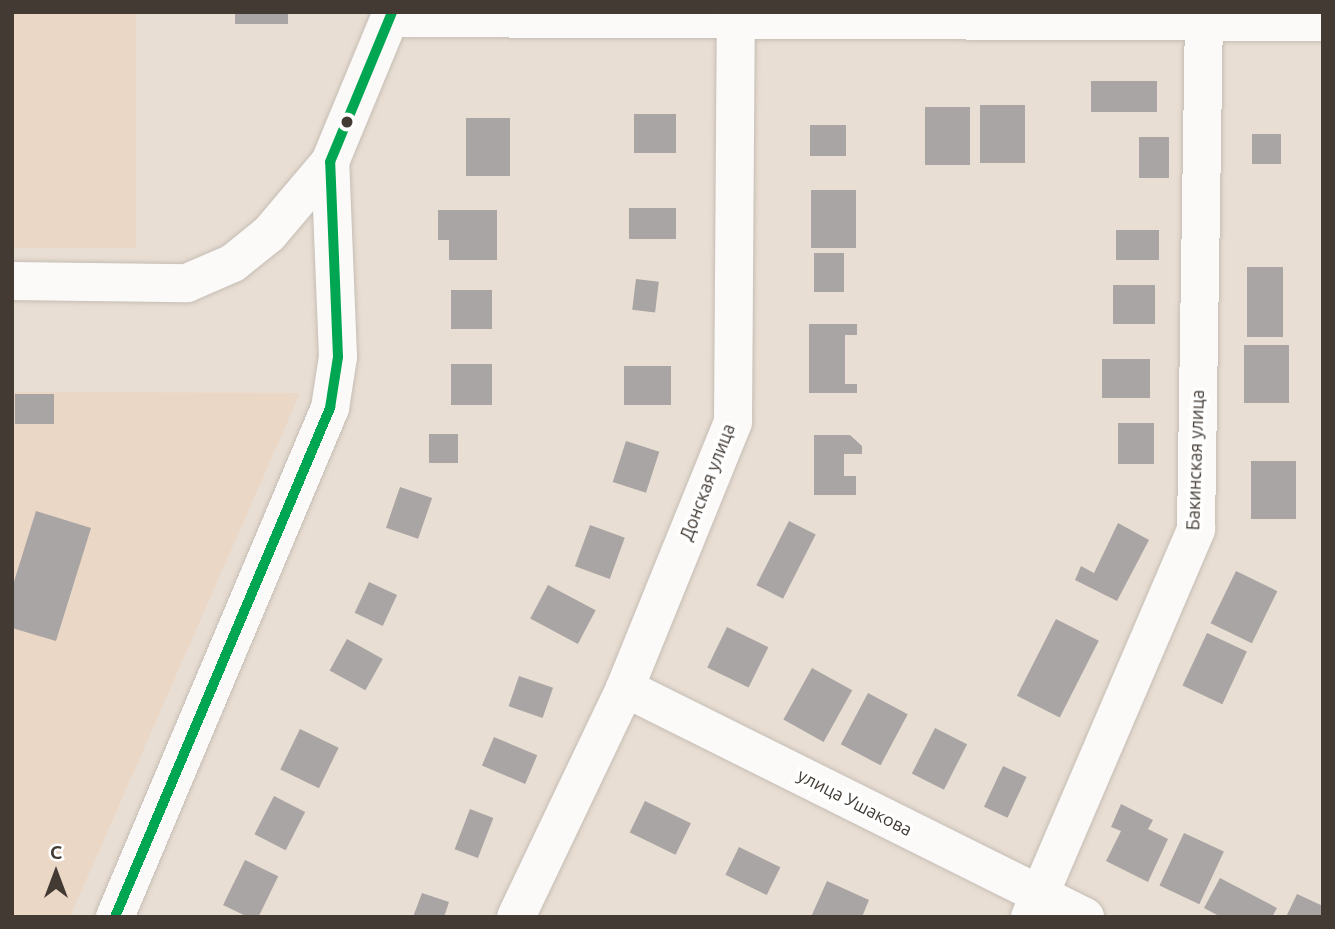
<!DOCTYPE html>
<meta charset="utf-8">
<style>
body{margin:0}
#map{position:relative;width:1335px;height:929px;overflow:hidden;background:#e9ded3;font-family:Ubuntu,sans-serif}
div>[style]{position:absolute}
.built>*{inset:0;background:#ebd7c6;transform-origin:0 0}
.building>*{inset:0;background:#a8a5a4;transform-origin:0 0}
.roads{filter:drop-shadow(0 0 2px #c5bdb5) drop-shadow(0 0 2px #c5bdb5)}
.minor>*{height:38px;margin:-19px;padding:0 19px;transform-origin:19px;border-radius:19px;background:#fcfaf8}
.bus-1>*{height:10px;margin:-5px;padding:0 5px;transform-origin:5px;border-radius:5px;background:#00a651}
.dots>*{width:19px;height:19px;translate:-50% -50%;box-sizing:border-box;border:4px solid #fff;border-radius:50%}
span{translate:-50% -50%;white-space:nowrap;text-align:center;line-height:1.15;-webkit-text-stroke:7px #fff;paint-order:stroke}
.street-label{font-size:18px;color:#423a33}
.frame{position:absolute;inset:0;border:14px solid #423a33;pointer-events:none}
.north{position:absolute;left:21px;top:838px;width:70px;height:70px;-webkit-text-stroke:5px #fff;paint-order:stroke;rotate:0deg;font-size:19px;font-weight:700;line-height:28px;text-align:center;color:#423a33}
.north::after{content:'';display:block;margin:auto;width:24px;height:32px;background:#423a33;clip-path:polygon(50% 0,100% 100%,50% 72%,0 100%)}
</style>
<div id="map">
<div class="built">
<i style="left:12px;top:12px;width:124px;height:236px"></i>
<i style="clip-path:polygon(12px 392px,300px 393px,70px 917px,12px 917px)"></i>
</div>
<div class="building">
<i style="left:235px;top:12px;width:53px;height:12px"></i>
<i style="left:1091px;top:81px;width:66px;height:31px"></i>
<i style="left:1025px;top:105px;width:58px;height:45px;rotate:90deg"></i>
<i style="left:925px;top:107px;width:45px;height:58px"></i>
<i style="left:634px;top:114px;width:42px;height:39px"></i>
<i style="left:466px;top:118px;width:44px;height:58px"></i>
<i style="left:810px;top:125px;width:36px;height:31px"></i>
<i style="left:1252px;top:134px;width:29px;height:30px"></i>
<i style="left:1139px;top:137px;width:30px;height:41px"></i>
<i style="left:811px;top:190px;width:45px;height:58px"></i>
<i style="left:629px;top:208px;width:47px;height:31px"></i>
<i style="clip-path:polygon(438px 210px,497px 210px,497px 260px,449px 260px,449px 240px,438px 240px)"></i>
<i style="left:1116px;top:230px;width:43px;height:30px"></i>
<i style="left:814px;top:253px;width:30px;height:39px"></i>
<i style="left:1247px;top:267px;width:36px;height:70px"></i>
<i style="left:636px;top:279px;width:23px;height:31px;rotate:7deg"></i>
<i style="left:1113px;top:285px;width:42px;height:39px"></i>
<i style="left:451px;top:290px;width:41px;height:39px"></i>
<i style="clip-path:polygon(809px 324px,857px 324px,857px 335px,845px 335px,845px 384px,857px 384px,857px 393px,809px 393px)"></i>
<i style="left:1244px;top:345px;width:45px;height:58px"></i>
<i style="left:1102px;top:359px;width:48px;height:39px"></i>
<i style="left:451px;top:364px;width:41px;height:41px"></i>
<i style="left:624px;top:366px;width:47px;height:39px"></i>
<i style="left:15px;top:394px;width:39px;height:30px"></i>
<i style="left:1118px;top:423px;width:36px;height:41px"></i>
<i style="left:429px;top:434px;width:29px;height:29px"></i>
<i style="clip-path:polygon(814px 435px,850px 435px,862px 446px,862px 454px,844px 454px,844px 476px,856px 476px,856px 495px,814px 495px)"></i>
<i style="left:626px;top:441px;width:35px;height:43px;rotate:18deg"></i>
<i style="left:1296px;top:461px;width:58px;height:45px;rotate:90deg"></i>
<i style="left:400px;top:487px;width:34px;height:43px;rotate:19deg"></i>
<i style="clip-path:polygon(36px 511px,91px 528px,56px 641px,12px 628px,12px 588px)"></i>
<i style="left:789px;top:521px;width:30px;height:72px;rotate:27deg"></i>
<i style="clip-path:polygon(1118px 523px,1149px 540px,1117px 601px,1075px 580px,1081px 566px,1094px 573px)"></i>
<i style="left:590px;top:525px;width:37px;height:44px;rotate:20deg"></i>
<i style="left:1236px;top:571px;width:46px;height:58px;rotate:26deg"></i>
<i style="left:369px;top:582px;width:31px;height:34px;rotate:25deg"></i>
<i style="left:548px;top:585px;width:54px;height:38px;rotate:28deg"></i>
<i style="left:1056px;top:619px;width:48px;height:86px;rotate:27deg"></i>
<i style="left:727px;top:627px;width:46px;height:45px;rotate:26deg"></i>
<i style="left:1207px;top:633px;width:44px;height:58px;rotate:25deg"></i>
<i style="left:347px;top:639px;width:41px;height:36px;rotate:29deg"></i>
<i style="left:812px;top:668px;width:46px;height:59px;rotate:29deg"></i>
<i style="left:519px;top:676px;width:36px;height:32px;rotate:19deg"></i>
<i style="left:868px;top:693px;width:45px;height:58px;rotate:28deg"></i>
<i style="left:935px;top:728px;width:36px;height:51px;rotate:27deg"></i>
<i style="left:300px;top:729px;width:43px;height:45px;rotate:26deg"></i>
<i style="left:494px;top:737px;width:47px;height:31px;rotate:23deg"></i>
<i style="left:1003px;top:766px;width:26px;height:45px;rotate:25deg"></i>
<i style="left:274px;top:796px;width:35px;height:43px;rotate:27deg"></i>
<i style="left:645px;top:801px;width:51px;height:35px;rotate:26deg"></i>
<i style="clip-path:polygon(1121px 804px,1153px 820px,1148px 829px,1168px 839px,1148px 882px,1106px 861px,1121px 831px,1111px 827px)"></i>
<i style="left:470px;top:809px;width:25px;height:43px;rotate:21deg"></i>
<i style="left:1184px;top:833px;width:44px;height:58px;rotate:25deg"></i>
<i style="left:739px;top:847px;width:46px;height:31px;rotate:26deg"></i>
<i style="left:245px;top:860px;width:37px;height:50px;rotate:26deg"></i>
<i style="clip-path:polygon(1220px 878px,1277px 908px,1272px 917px,1221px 917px,1204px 908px)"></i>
<i style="clip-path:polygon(827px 881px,869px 900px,862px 917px,811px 917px)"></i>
<i style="clip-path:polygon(422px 893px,449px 902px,444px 917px,413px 917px)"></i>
<i style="clip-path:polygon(1297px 894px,1323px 906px,1323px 917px,1286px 917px)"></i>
</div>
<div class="roads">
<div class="minor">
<i style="left:392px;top:18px;width:931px;rotate:0.25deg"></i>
<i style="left:12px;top:281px;width:175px;rotate:0.7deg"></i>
<i style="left:187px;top:283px;width:50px;rotate:-23.5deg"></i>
<i style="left:233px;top:263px;width:46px;rotate:-38.9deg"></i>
<i style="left:269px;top:234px;width:94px;rotate:-49.7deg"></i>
<i style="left:625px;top:688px;width:514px;rotate:26.47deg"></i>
<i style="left:115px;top:917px;width:553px;rotate:-67.1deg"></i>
<i style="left:330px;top:408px;width:52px;rotate:-81.1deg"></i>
<i style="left:338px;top:357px;width:195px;rotate:-92.3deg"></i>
<i style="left:330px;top:162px;width:162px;rotate:-67.5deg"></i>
<i style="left:516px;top:917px;width:254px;rotate:-64.5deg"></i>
<i style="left:625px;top:688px;width:287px;rotate:-67.9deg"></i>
<i style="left:733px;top:422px;width:410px;rotate:-89.6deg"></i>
<i style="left:1030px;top:917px;width:422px;rotate:-66.8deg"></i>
<i style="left:1196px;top:529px;width:517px;rotate:-89.11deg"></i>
</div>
</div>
<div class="bus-1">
<i style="left:115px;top:917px;width:553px;rotate:-67.1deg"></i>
<i style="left:330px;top:408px;width:52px;rotate:-81.1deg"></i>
<i style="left:338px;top:357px;width:195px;rotate:-92.3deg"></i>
<i style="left:330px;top:162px;width:162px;rotate:-67.5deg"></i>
</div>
<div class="dots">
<i style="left:347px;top:122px;background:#423a33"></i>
</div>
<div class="street-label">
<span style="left:1195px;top:460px;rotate:-88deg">Бакинская улица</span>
<span style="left:707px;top:482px;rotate:-69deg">Донская улица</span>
<span style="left:855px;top:802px;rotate:27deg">улица Ушакова</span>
</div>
<div class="frame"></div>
<div class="north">С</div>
</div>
